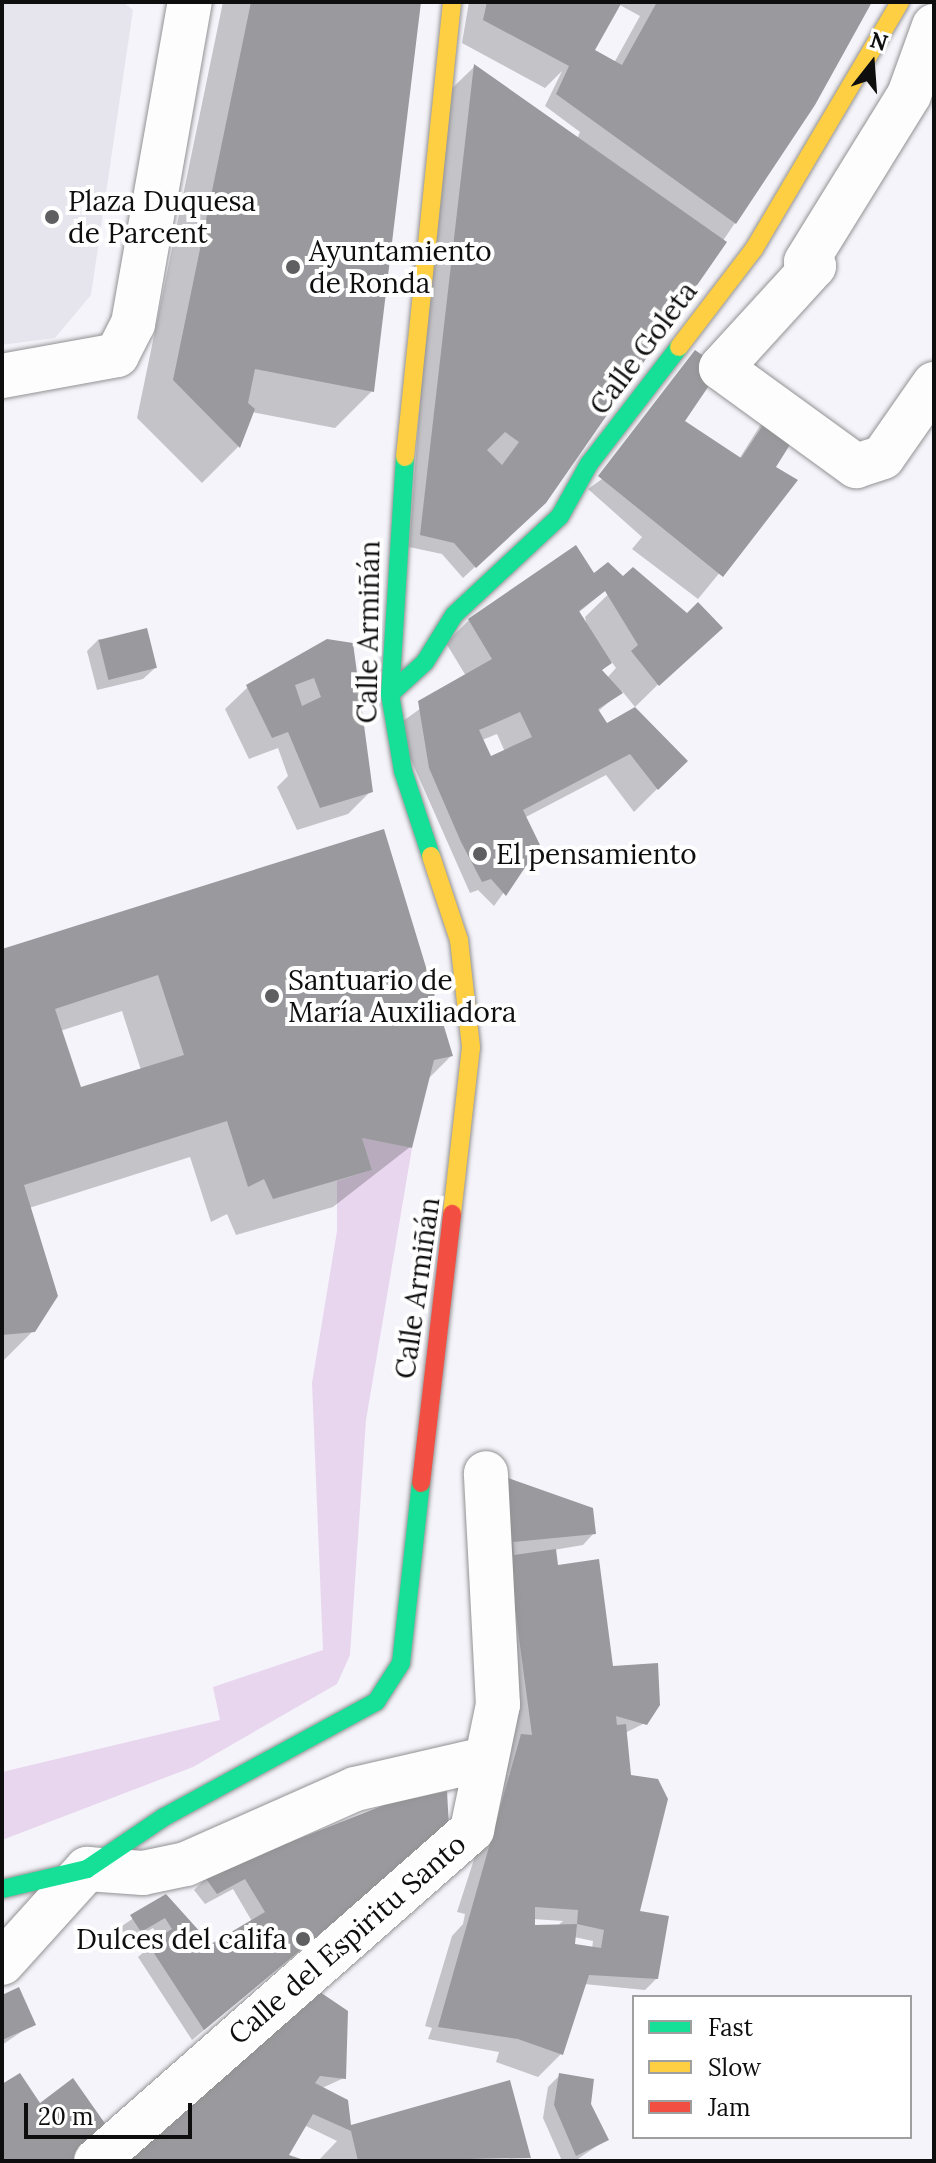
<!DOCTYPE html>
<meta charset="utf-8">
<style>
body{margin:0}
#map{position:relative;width:936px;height:2163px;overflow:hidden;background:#f5f4fa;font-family:Lora,serif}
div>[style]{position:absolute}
.green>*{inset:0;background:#e8d6ee}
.plaza>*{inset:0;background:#e6e5ee}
.shadow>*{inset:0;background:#0003}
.building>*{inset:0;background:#9a9a9e;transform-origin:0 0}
.roads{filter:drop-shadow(0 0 2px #929294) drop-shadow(0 0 2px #929294)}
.street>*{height:44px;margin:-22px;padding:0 22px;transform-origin:22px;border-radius:22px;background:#fefdfe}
.fast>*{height:18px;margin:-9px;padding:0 9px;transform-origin:9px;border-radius:9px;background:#16e098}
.slow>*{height:18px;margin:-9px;padding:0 9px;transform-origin:9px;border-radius:9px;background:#ffcf43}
.jam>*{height:18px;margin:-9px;padding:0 9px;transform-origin:9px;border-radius:9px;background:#f24e42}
.dots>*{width:22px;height:22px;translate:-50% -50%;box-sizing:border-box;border:4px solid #fff;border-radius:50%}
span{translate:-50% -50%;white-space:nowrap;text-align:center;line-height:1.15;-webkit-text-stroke:8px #fff;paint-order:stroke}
.poi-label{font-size:28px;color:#0e0e0e}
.left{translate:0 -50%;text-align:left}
.right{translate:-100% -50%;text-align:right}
.street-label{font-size:28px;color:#0e0e0e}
.frame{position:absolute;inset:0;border:4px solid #0e0e0e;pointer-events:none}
.legend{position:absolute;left:632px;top:1995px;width:280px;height:144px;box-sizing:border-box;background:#fff;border:2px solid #9f9f9f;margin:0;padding:10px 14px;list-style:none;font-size:24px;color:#0e0e0e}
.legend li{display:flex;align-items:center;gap:16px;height:40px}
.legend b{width:40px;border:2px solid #9f9f9f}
.north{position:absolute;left:832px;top:24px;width:80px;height:80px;-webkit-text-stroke:6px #fff;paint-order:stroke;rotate:17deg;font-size:22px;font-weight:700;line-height:32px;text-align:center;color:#0e0e0e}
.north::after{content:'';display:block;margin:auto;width:28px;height:36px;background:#0e0e0e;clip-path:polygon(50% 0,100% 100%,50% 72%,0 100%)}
.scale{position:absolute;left:24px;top:2103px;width:168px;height:36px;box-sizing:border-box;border:4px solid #0e0e0e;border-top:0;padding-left:10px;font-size:24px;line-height:28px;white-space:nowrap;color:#0e0e0e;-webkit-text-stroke:6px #fff;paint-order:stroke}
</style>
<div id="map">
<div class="green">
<i style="clip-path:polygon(362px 1138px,412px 1148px,366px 1420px,350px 1655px,337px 1684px,193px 1767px,2px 1840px,2px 1772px,220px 1720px,213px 1687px,323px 1650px,312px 1383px,337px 1231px,337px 1181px,372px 1170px)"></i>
</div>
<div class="plaza">
<i style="clip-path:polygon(2px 2px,123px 2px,133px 10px,91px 295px,55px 338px,2px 345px)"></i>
</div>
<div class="shadow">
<i style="clip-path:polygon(223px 2px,419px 2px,372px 391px,335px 428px,252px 412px,238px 447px,202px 483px,137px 418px)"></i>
<i style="clip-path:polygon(evenodd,469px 2px,869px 2px,735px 223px,545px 502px,463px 578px,442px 554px,409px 547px,443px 97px,474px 67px,577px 139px,580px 132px,545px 106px,562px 71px,545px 88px,462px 43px,469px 2px,618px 4px,640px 16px,614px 63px,592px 51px,618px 4px)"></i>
<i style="clip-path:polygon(683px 421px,739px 459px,763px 421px,768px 474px,795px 481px,698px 599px,632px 549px,642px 537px,588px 489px)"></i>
<i style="clip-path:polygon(evenodd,633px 570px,687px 616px,687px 656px,635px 707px,622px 691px,596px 713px,606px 726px,685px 761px,634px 812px,606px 775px,524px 818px,538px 845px,494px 906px,478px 890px,470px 893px,396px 726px,466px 676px,446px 643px,469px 620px,593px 576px,612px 585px,578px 613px,587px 627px,585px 617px,633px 570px,611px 661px,616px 668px,607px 678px,601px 671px,611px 661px,633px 570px,497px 734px,505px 752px,490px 758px,482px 740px,497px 734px)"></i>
<i style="clip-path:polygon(99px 639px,155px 668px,143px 679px,97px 690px,87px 651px)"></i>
<i style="clip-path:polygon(327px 641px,371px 791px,348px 814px,297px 830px,277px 787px,288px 776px,278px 748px,249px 759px,225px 709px,248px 687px)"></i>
<i style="clip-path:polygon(evenodd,317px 856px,451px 1056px,428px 1079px,410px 1147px,333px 1207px,236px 1235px,227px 1214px,211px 1222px,190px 1157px,29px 1208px,33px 1331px,2px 1362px,2px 950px,317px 856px,122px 1011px,141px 1070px,79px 1090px,60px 1031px,122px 1011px)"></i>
<i style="clip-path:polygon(evenodd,486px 1488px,594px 1533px,583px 1545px,512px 1557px,556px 1567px,645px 1723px,625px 1733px,637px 1912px,657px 1978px,645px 1990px,584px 1984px,561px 2054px,538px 2077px,496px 2062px,499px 2052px,428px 2039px,432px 2028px,425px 2026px,452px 1936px,463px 1924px,465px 1914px,457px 1912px,491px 1807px,486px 1488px,501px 1772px,560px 1786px,556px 1789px,501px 1772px,486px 1488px,533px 1919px,563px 1921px,553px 1930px,532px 1927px,533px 1919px,486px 1488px,574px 1937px,593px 1941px,592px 1949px,573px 1946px,574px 1937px)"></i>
<i style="clip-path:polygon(356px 1818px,364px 1897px,192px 2040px,138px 1957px,159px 1939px,153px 1928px,129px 1942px,119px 1928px,166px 1896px,210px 1947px,253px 1923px,233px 1889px,205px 1904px,194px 1890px,206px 1878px)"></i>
<i style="clip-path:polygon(2px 1998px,33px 2024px,2px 2045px)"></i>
<i style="clip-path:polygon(243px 2054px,344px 2078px,322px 2088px,349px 2130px,529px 2157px,318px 2161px,337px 2141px,304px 2125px,286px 2156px,300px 2161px,128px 2161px)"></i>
<i style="clip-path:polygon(560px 2075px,589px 2104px,607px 2139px,575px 2161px,562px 2161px,543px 2118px,548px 2087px)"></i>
</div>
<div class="building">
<i style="clip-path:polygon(251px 2px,421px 2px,374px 392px,255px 369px,248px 403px,255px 409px,240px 448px,173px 380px)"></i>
<i style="clip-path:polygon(487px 2px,622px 2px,595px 50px,622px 65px,657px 2px,872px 2px,815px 105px,736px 224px,556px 94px,569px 66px,483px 20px)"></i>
<i style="clip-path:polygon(evenodd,474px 64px,727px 242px,546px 503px,476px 568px,454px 543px,420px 535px,474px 64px,505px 432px,519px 442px,502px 465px,487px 450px,505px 432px)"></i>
<i style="clip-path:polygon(695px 350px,721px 368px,685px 421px,741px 458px,775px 407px,801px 427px,776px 467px,798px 480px,723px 577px,598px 476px)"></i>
<i style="clip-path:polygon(evenodd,576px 545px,594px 573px,608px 562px,623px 576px,633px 567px,687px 613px,698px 602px,723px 628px,659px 686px,631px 651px,638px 645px,605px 591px,579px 611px,612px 663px,602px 670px,623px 693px,598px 709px,607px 723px,635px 707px,688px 761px,658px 790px,630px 754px,523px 810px,540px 845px,506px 896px,491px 879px,482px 882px,461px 842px,429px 768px,418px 701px,492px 659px,468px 619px,576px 545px,520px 712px,532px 737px,491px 756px,479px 730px,520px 712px)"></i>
<i style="left:147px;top:628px;width:41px;height:50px;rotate:76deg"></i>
<i style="clip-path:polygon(evenodd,327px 639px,353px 643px,373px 792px,320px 808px,288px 732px,272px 738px,246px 685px,327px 639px,314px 678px,321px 697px,302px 706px,295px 685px,314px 678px)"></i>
<i style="clip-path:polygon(evenodd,384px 829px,453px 1056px,434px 1060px,412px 1148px,362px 1138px,372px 1170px,273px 1199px,264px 1179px,248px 1187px,227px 1121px,24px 1185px,58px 1296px,35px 1332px,2px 1335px,2px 949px,384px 829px,158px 975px,184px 1055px,81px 1087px,55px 1009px,158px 975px)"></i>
<i style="clip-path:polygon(evenodd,497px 1474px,593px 1508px,596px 1534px,513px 1542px,514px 1555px,556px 1549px,558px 1565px,599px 1559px,613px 1666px,658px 1663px,660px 1705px,647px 1725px,616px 1716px,617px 1725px,626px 1724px,631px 1775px,658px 1779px,668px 1799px,640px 1911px,669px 1916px,658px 1979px,589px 1975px,563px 2055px,518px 2039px,438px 2027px,521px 1734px,532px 1735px,497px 1474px,535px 1907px,578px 1910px,577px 1924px,604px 1930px,601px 1948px,575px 1944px,577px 1924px,535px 1925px,535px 1907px)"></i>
<i style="clip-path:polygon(447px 1791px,449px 1827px,204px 2030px,148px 1944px,172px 1929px,165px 1918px,141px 1932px,130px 1915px,166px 1894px,211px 1944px,265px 1912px,245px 1879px,217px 1894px,204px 1876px,387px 1804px)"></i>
<i style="clip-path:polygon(19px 1987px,36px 2025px,2px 2040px,2px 1995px)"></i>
<i style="clip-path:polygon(314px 1988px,348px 2011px,346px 2079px,320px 2076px,315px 2083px,348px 2100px,351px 2125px,510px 2080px,531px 2158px,358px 2161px,351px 2131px,313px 2114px,289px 2155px,307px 2161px,126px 2161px)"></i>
<i style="clip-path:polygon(20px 2073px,40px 2103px,73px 2078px,111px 2132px,73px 2161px,2px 2161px,2px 2084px)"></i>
<i style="clip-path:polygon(559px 2073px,594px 2079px,591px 2104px,609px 2140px,576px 2156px,554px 2105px)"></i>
</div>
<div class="roads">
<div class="street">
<i style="left:934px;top:26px;width:73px;rotate:109.9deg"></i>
<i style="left:909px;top:95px;width:196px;rotate:121.7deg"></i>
<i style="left:806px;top:262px;width:9px;rotate:27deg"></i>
<i style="left:814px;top:266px;width:138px;rotate:132.4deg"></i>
<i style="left:721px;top:368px;width:167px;rotate:36deg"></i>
<i style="left:856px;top:466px;width:28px;rotate:-18deg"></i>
<i style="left:883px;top:457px;width:89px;rotate:-55.1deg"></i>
<i style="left:2px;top:376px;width:117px;rotate:-10.3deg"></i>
<i style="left:117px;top:355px;width:35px;rotate:-63deg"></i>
<i style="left:133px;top:324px;width:327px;rotate:-80deg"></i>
<i style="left:2px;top:1963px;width:127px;rotate:-47.9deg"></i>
<i style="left:87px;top:1869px;width:56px;rotate:4.1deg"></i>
<i style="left:143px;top:1873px;width:44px;rotate:-11.8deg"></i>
<i style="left:186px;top:1864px;width:185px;rotate:-23.9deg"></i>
<i style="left:355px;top:1789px;width:133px;rotate:-13deg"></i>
<i style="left:96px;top:2161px;width:501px;rotate:-41.36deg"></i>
<i style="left:472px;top:1830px;width:128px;rotate:-78.3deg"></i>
<i style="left:498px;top:1705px;width:232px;rotate:-93deg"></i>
</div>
<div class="fast">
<i style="left:405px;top:457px;width:237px;rotate:93.6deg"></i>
<i style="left:390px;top:694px;width:78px;rotate:80.4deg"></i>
<i style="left:403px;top:771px;width:89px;rotate:71.8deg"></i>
<i style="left:390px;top:694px;width:47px;rotate:-42.4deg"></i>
<i style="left:425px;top:662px;width:55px;rotate:-58.3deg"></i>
<i style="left:454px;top:615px;width:145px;rotate:-43deg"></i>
<i style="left:560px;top:516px;width:60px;rotate:-60.9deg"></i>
<i style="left:589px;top:464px;width:148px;rotate:-52.4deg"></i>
<i style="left:2px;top:1889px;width:87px;rotate:-13.2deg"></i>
<i style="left:87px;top:1869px;width:93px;rotate:-34deg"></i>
<i style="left:164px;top:1817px;width:241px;rotate:-28.5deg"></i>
<i style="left:376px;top:1702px;width:46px;rotate:-57.3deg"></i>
<i style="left:401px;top:1663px;width:181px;rotate:-83.7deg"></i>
</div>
<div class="slow">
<i style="left:679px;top:347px;width:123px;rotate:-52.6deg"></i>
<i style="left:754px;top:249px;width:287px;rotate:-59.4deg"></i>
<i style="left:405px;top:457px;width:457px;rotate:-84.1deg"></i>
<i style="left:431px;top:856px;width:89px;rotate:71.6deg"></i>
<i style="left:459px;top:940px;width:108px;rotate:83.6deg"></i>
<i style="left:471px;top:1047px;width:168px;rotate:96.5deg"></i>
</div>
<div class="jam">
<i style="left:421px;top:1483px;width:271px;rotate:-83.4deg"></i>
</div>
</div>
<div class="dots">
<i style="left:52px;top:217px;background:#5f5e61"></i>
<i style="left:293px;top:267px;background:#5f5e61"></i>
<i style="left:480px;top:854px;background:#5f5e61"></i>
<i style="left:272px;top:996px;background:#5f5e61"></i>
<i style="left:303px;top:1939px;background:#5f5e61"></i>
</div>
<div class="poi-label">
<span class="left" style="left:68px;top:217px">Plaza Duquesa<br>de Parcent</span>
<span class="left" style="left:309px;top:267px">Ayuntamiento<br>de Ronda</span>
<span class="left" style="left:496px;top:854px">El pensamiento</span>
<span class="left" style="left:288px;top:996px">Santuario de<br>María Auxiliadora</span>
<span class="right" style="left:287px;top:1939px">Dulces del califa</span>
</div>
<div class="street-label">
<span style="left:643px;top:348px;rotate:-53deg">Calle Goleta</span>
<span style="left:368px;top:632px;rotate:-89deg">Calle Armiñán</span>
<span style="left:417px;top:1288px;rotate:-82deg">Calle Armiñán</span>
<span style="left:347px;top:1939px;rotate:-41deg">Calle del Espiritu Santo</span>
</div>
<div class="frame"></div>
<ul class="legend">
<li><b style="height:10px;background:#16e098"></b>Fast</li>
<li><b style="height:10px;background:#ffcf43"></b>Slow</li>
<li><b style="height:10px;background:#f24e42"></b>Jam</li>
</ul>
<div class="north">N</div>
<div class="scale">20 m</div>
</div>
